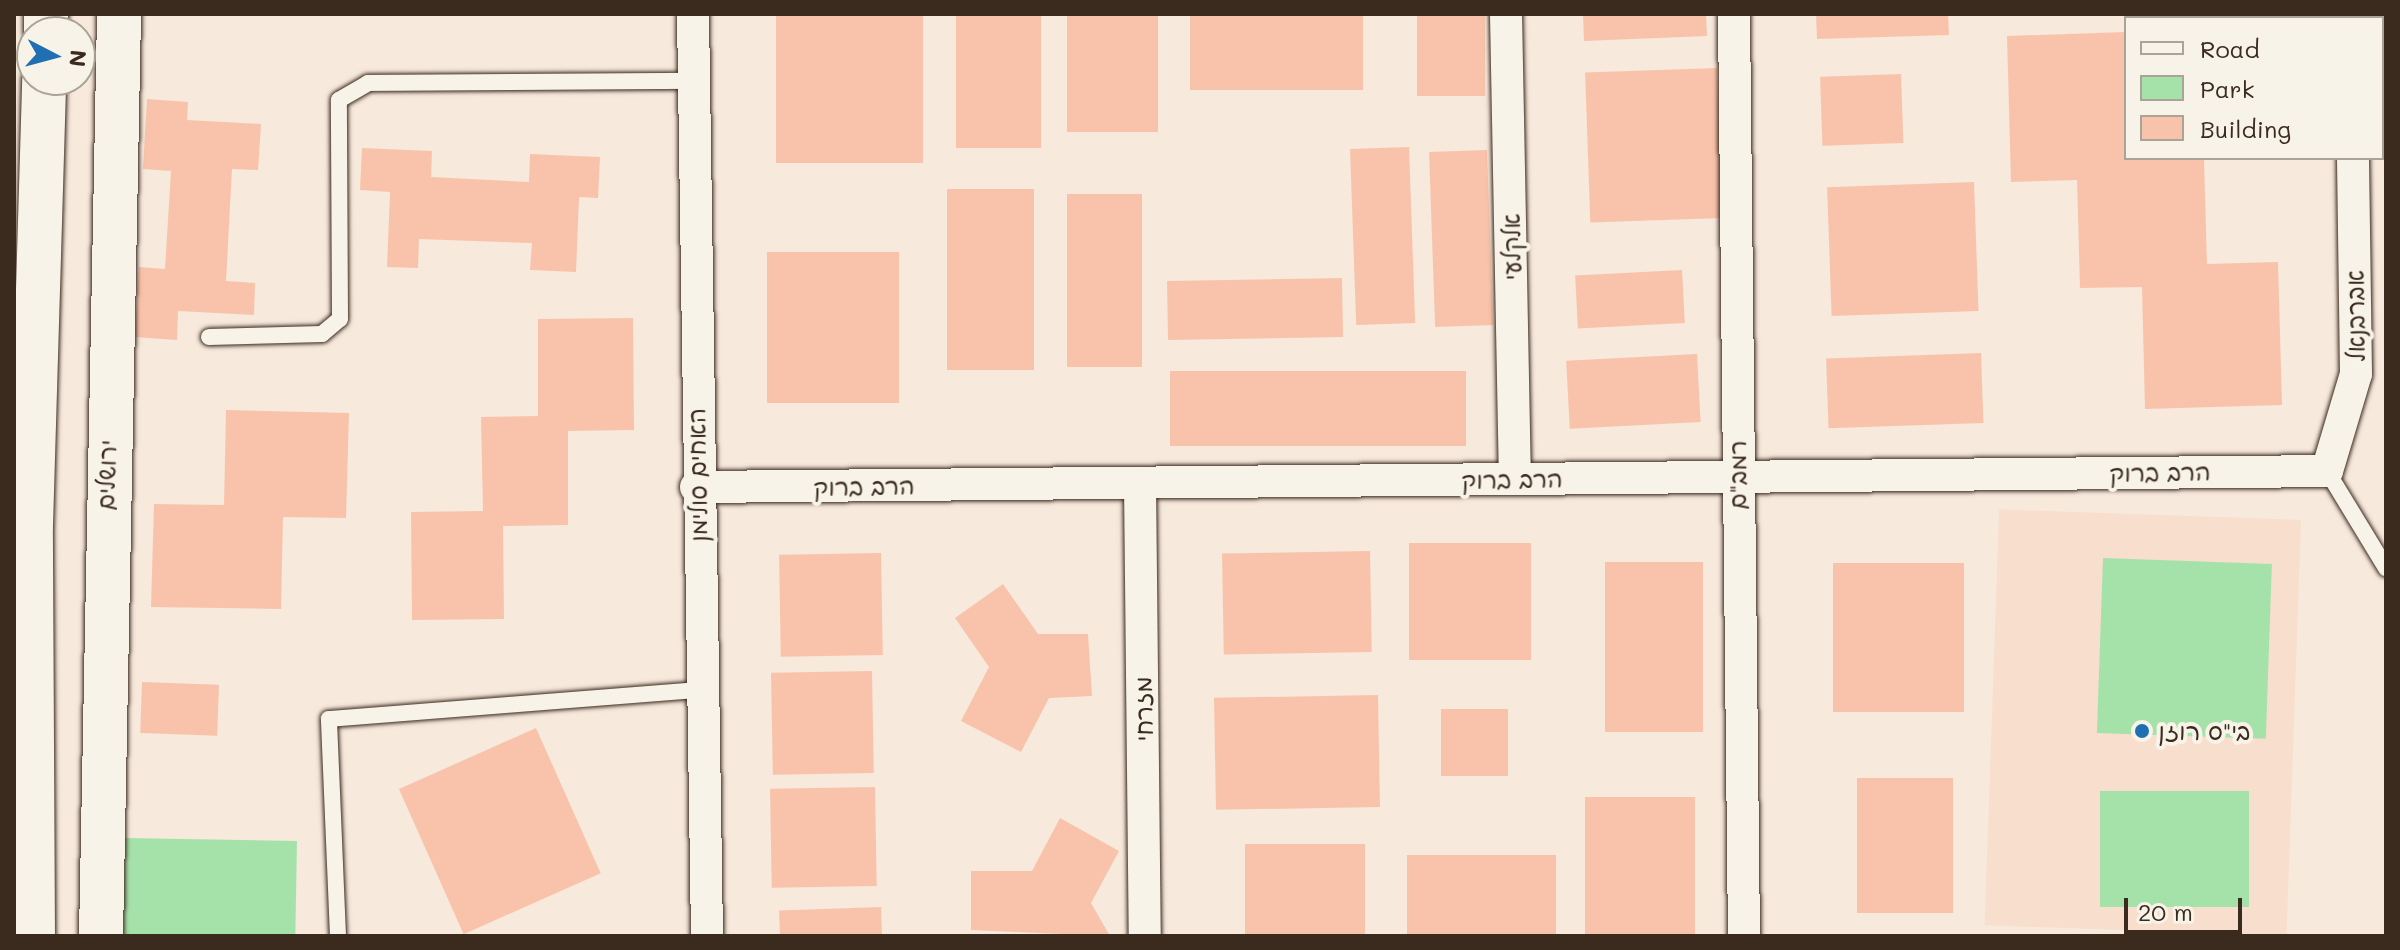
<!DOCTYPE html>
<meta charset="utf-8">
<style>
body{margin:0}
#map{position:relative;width:2400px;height:950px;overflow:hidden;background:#f7e9dc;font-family:Mali,"Playpen Sans Hebrew",sans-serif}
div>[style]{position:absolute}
.built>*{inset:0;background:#f8decd;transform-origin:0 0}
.green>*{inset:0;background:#a5e2a9;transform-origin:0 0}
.building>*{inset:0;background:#f9c3ab;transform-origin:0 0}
.roads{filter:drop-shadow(0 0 2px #3b2a1e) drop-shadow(0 0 2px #3b2a1e)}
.lane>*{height:16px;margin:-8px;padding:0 8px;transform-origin:8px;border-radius:8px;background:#f7f3e8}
.street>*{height:32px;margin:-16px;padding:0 16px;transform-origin:16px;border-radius:16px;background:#f7f3e8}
.secondary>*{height:44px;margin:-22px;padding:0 22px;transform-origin:22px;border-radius:22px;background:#f7f3e8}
.dots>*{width:22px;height:22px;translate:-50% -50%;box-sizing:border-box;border:4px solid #f7f3e8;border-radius:50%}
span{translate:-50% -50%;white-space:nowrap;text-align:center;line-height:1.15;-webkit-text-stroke:8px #f7f3e8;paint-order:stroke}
.street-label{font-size:24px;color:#3b2a1e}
.poi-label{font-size:24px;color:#3b2a1e}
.left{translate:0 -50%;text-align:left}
.frame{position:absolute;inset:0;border:16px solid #3b2a1e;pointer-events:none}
.legend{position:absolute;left:2124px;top:16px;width:260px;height:144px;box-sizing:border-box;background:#f7f3e8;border:2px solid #aca397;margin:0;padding:10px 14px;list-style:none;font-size:24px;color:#3b2a1e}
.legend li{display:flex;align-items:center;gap:16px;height:40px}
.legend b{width:40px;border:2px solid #aca397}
.north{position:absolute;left:16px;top:16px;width:80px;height:80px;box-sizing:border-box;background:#f7f3e8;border:2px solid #aca397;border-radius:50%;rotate:96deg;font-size:22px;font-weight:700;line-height:32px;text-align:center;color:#3b2a1e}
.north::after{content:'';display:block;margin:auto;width:28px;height:36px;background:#1f6fb2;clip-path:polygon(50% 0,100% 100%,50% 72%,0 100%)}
.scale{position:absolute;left:2124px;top:898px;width:118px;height:36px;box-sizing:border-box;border:4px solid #3b2a1e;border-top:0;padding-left:10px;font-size:24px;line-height:28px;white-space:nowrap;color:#3b2a1e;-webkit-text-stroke:6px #f7f3e8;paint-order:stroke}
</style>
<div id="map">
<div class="built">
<i style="left:2301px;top:520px;width:416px;height:302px;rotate:92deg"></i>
</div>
<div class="green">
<i style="left:2103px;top:558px;width:169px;height:175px;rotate:2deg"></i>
<i style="left:2100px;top:791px;width:149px;height:116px"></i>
<i style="left:125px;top:838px;width:172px;height:98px;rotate:1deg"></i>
</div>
<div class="building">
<i style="left:776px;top:14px;width:147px;height:149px"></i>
<i style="left:956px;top:14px;width:85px;height:134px"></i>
<i style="left:1067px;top:14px;width:91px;height:118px"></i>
<i style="left:1190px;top:14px;width:173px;height:76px"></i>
<i style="left:1417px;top:14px;width:68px;height:82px"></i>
<i style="clip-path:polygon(1583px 14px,1706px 14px,1707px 36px,1584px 41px)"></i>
<i style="clip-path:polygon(1816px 14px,1948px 14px,1949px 35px,1817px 39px)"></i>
<i style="clip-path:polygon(2126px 32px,2126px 158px,2204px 158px,2207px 264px,2278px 262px,2282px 405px,2145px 409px,2142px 287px,2080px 288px,2077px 180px,2011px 182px,2007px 36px)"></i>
<i style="left:1717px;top:68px;width:150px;height:132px;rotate:88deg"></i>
<i style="left:1901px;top:74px;width:69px;height:81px;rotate:88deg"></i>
<i style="clip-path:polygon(147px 99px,188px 102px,187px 120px,261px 124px,258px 170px,232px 169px,226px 281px,255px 283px,254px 315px,178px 311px,177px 340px,135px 337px,139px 267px,165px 269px,171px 171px,143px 169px)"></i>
<i style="left:1409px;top:147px;width:176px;height:59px;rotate:88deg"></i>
<i style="clip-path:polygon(362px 148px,432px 151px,431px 177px,529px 182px,530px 154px,600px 157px,598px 198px,579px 197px,576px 272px,530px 270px,532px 243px,419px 239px,418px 268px,387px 267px,390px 192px,360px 190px)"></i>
<i style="left:1487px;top:150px;width:175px;height:58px;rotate:88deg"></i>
<i style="left:1974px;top:182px;width:129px;height:147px;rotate:88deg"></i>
<i style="left:1034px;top:189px;width:181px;height:87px;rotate:90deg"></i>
<i style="left:1142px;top:194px;width:173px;height:75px;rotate:90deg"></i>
<i style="left:767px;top:252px;width:132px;height:151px"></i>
<i style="left:1682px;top:270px;width:53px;height:107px;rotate:87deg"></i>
<i style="left:1342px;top:278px;width:59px;height:175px;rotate:89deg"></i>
<i style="clip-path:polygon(633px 318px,634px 430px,568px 431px,568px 525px,503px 526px,504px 619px,412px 620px,411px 512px,483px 511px,481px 417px,538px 416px,538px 319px)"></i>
<i style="left:1981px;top:353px;width:70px;height:155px;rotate:88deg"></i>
<i style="left:1697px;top:354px;width:68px;height:131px;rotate:87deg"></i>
<i style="left:1466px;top:371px;width:75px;height:296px;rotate:90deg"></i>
<i style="clip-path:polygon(226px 410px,349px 413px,346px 518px,283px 517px,281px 609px,151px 607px,154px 504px,224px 505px)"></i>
<i style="left:1531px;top:543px;width:117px;height:122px;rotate:90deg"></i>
<i style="left:1370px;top:551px;width:101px;height:148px;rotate:89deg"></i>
<i style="left:881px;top:553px;width:102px;height:102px;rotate:89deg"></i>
<i style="left:1605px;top:562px;width:98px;height:170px"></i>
<i style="left:1964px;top:563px;width:149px;height:131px;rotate:90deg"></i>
<i style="clip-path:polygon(1003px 584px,1038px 634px,1088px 634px,1092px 696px,1049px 698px,1021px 752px,961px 721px,989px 667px,955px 618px)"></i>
<i style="left:872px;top:671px;width:102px;height:101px;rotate:89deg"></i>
<i style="left:142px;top:682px;width:77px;height:51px;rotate:2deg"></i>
<i style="left:1378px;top:695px;width:112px;height:164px;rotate:89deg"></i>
<i style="left:1441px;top:709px;width:67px;height:67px"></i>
<i style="left:536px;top:728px;width:159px;height:150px;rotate:66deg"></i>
<i style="left:1857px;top:778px;width:96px;height:135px"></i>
<i style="left:875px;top:787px;width:99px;height:105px;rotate:89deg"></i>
<i style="left:1695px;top:797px;width:139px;height:110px;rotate:90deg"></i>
<i style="clip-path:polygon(1060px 818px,1119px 851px,1091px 903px,1110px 936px,971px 930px,971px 871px,1032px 871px)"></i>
<i style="left:1365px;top:844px;width:92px;height:120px;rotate:90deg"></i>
<i style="left:1556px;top:855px;width:81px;height:149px;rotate:90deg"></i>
<i style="left:881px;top:907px;width:29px;height:102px;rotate:88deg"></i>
</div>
<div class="roads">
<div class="lane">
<i style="left:209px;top:337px;width:113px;rotate:-1.5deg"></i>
<i style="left:322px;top:334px;width:23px;rotate:-40deg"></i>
<i style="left:340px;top:319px;width:219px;rotate:-90.3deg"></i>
<i style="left:339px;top:100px;width:34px;rotate:-30deg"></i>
<i style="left:368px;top:83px;width:325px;rotate:-0.4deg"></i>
<i style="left:2327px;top:471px;width:114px;rotate:58.7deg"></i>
<i style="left:338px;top:936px;width:217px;rotate:-92.4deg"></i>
<i style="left:329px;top:719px;width:373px;rotate:-4.5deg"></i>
</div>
<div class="street">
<i style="left:693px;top:14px;width:922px;rotate:89.13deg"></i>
<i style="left:1506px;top:14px;width:465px;rotate:88.9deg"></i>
<i style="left:1734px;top:14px;width:922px;rotate:89.38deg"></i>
<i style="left:2350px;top:14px;width:4px;rotate:90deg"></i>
<i style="left:1140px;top:483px;width:453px;rotate:89.4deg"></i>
<i style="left:696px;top:487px;width:1631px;rotate:-0.56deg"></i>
<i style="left:2327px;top:471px;width:101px;rotate:-73.4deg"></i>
<i style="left:2356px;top:374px;width:216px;rotate:-90.8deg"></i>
</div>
<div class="secondary">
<i style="left:46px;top:32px;width:18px;rotate:-90deg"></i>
<i style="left:33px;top:936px;width:411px;rotate:-90.3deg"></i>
<i style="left:31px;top:525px;width:445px;rotate:-88.3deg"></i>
<i style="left:101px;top:936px;width:922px;rotate:-88.88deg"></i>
</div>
</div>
<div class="dots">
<i style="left:2142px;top:731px;background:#1f6fb2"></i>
</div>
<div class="street-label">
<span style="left:1511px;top:247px;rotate:-91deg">אלקלעי</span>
<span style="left:2355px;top:316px;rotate:-91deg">אברבנאל</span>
<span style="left:2160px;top:472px;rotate:-1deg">הרב ברוק</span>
<span style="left:106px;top:475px;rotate:-88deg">ירושלים</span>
<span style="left:697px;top:475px;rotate:-91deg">האחים סולימן</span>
<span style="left:1737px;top:475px;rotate:-90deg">רמב"ם</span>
<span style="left:1512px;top:479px;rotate:-1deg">הרב ברוק</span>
<span style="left:864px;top:486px;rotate:-1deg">הרב ברוק</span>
<span style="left:1143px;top:709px;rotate:-91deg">מזרחי</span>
</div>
<div class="poi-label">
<span class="left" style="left:2158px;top:731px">בי"ס רוזן</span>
</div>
<div class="frame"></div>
<ul class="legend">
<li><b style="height:10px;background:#f7f3e8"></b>Road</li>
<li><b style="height:22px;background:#a5e2a9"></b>Park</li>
<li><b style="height:22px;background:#f9c3ab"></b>Building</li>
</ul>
<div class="north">N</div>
<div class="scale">20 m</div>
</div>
